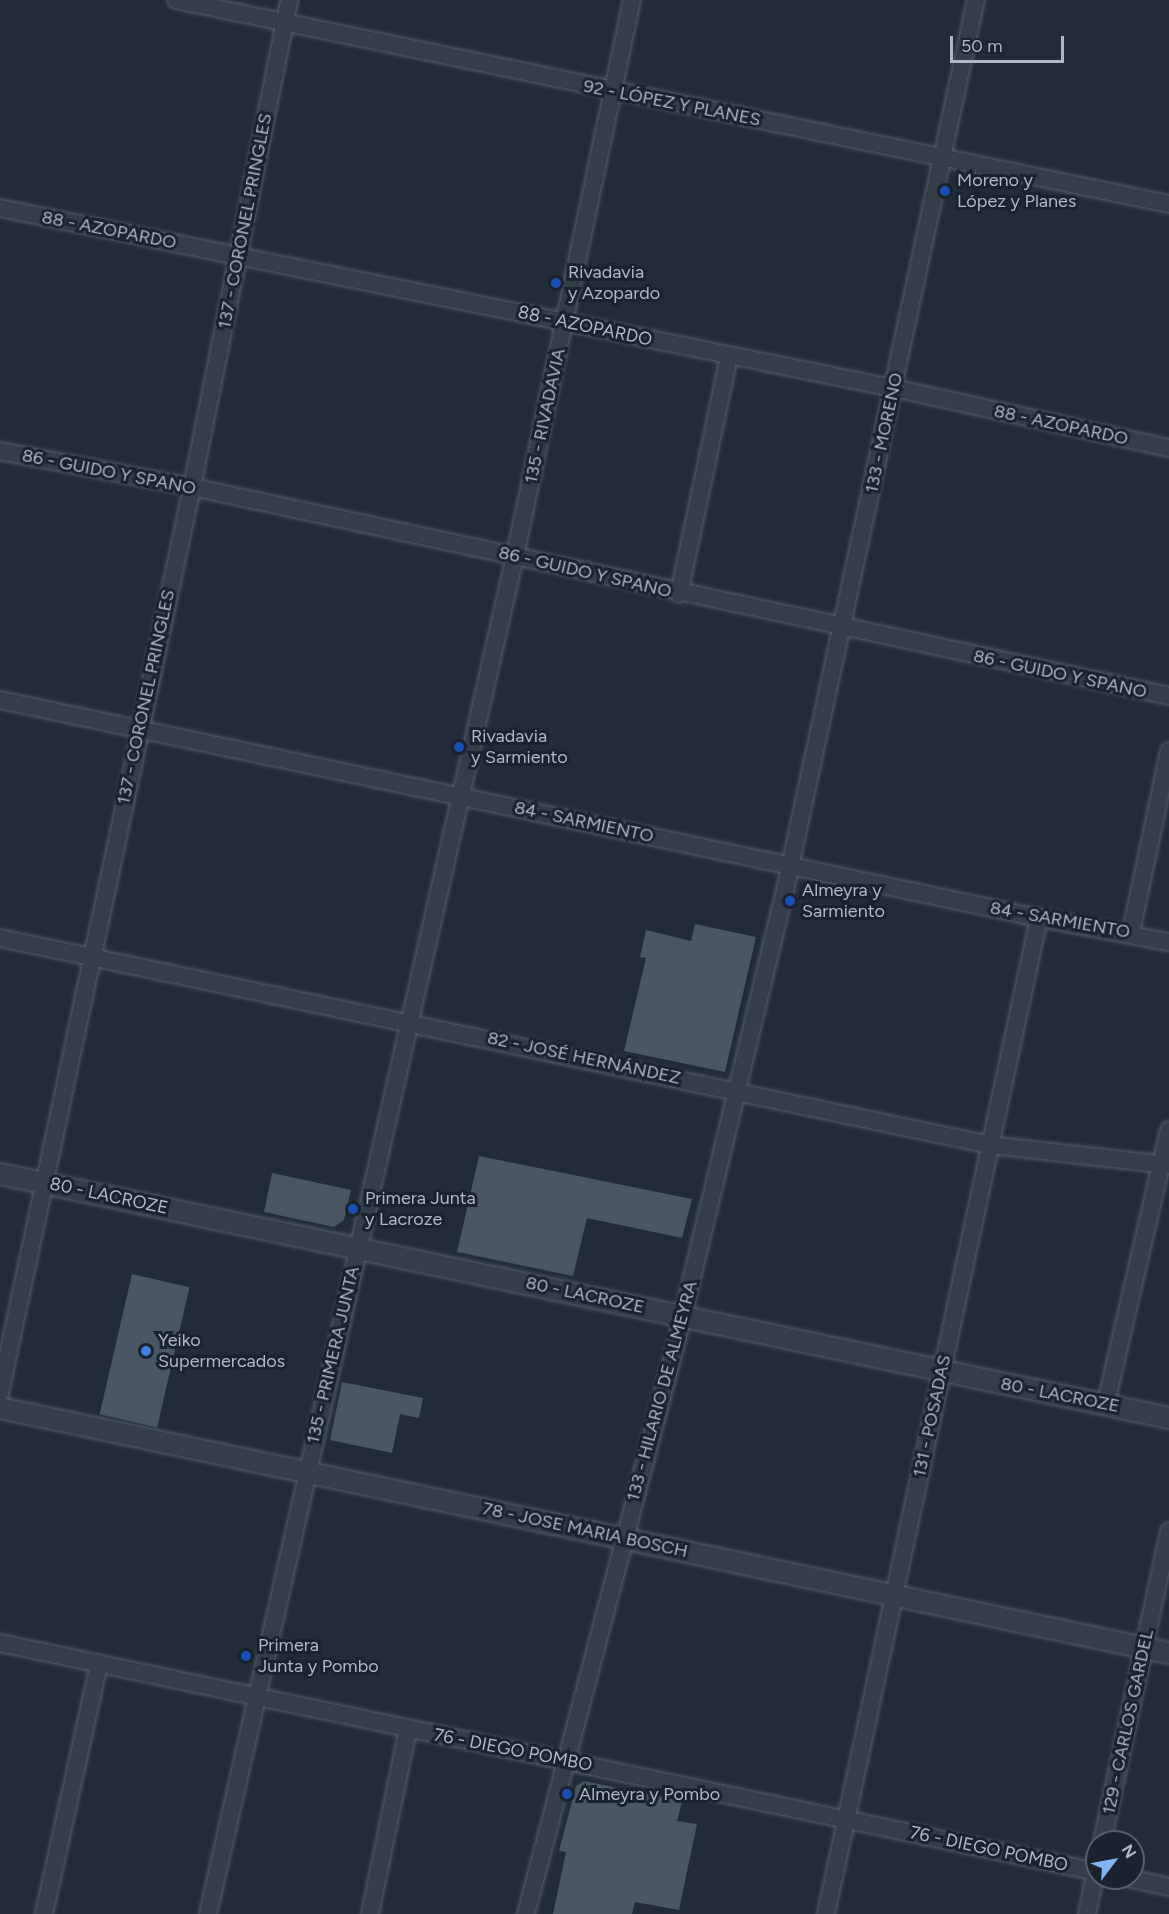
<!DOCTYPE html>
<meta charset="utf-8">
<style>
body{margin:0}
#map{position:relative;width:1169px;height:1914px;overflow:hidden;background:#212c38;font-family:Figtree,sans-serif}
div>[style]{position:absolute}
.building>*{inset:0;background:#485665;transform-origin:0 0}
.roads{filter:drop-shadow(0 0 2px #525c67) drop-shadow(0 0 2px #525c67)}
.minor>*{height:16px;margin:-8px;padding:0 8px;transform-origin:8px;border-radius:8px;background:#343e49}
.tertiary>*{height:20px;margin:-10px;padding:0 10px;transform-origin:10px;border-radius:10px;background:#343e49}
.dots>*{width:16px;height:16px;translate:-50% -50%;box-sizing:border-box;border:3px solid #1a232d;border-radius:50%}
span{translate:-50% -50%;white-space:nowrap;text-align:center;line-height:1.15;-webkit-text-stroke:6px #1a232d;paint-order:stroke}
.street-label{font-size:18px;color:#afb9c5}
.poi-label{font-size:18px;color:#afb9c5}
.left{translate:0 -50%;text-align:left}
.north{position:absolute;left:1085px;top:1830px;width:60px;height:60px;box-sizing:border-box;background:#1a232d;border:2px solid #565f6a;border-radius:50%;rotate:58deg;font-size:16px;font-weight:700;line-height:24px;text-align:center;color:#afb9c5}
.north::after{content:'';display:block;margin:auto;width:21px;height:27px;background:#81b5f8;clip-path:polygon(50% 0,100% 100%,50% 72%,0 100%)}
.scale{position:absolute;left:950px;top:36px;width:114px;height:27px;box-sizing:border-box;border:3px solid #afb9c5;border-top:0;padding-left:8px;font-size:18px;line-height:21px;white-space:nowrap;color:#afb9c5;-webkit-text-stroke:4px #1a232d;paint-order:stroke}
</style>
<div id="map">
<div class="building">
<i style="clip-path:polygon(695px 924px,756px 937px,725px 1072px,624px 1051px,646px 958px,640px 957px,646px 930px,691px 941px)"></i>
<i style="clip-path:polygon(479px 1156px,692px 1199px,682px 1238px,587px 1218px,573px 1276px,457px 1252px)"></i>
<i style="clip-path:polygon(272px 1173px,351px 1190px,344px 1220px,334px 1227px,264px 1212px)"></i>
<i style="left:132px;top:1274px;width:59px;height:144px;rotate:13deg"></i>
<i style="clip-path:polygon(342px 1382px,423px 1398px,419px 1418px,400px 1414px,392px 1453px,330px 1440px)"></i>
<i style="clip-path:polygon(584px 1781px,682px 1801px,677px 1821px,697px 1824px,679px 1910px,635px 1902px,632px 1914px,553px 1914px,566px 1852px,559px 1851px,576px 1786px)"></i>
</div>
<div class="roads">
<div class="minor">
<i style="left:176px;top:0;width:1014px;rotate:11.61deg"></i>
<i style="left:0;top:208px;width:911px;rotate:11.4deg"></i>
<i style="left:893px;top:388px;width:282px;rotate:12.3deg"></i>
<i style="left:0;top:451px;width:195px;rotate:10.6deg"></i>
<i style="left:192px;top:487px;width:999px;rotate:12.07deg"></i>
<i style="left:679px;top:594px;width:243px;rotate:-78.1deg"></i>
<i style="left:0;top:700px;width:1062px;rotate:11.85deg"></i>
<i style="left:1039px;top:918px;width:132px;rotate:10.5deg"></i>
<i style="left:1131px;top:932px;width:185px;rotate:-78.1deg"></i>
<i style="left:0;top:938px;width:1011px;rotate:11.81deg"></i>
<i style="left:990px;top:1145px;width:180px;rotate:6.4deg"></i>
<i style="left:0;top:1393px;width:926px;rotate:-78.03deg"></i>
<i style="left:192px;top:487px;width:497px;rotate:-78.7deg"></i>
<i style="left:1106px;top:1403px;width:280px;rotate:-77deg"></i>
<i style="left:0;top:1643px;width:1121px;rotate:11.79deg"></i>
<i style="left:1102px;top:1842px;width:318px;rotate:-77.8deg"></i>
<i style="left:1128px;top:1878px;width:42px;rotate:12.4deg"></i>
<i style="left:44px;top:1914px;width:257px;rotate:-77.6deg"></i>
<i style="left:208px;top:1914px;width:1392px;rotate:-77.26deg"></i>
<i style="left:515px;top:556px;width:568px;rotate:-78.12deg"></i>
<i style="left:370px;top:1914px;width:189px;rotate:-78.4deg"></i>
<i style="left:526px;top:1914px;width:594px;rotate:-75.26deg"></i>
<i style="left:677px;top:1340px;width:453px;rotate:-76.5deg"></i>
<i style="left:783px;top:900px;width:920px;rotate:-77.9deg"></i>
<i style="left:826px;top:1914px;width:1019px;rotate:-77.93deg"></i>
<i style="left:1087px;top:1914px;width:50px;rotate:-78.5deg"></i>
</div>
<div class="tertiary">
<i style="left:0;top:1174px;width:1194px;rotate:11.79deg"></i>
<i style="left:0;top:1408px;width:1194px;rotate:11.84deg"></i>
</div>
</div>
<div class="dots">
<i style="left:945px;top:191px;background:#1a4fb4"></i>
<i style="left:556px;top:283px;background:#1a4fb4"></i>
<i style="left:459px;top:747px;background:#1a4fb4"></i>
<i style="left:790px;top:901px;background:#1a4fb4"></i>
<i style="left:353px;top:1209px;background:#1a4fb4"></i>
<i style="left:146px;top:1351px;background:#3f7fe0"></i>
<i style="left:246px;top:1656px;background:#1a4fb4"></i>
<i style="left:567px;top:1794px;background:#1a4fb4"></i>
</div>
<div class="street-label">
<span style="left:672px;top:103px;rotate:11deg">92 - LÓPEZ Y PLANES</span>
<span style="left:245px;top:221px;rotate:-79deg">137 - CORONEL PRINGLES</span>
<span style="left:109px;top:230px;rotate:11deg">88 - AZOPARDO</span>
<span style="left:585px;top:326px;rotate:12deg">88 - AZOPARDO</span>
<span style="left:545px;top:416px;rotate:-78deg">135 - RIVADAVIA</span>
<span style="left:1061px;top:425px;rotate:12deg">88 - AZOPARDO</span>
<span style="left:884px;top:433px;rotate:-78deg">133 - MORENO</span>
<span style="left:109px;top:472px;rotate:11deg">86 - GUIDO Y SPANO</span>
<span style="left:585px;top:572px;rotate:13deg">86 - GUIDO Y SPANO</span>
<span style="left:1060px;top:674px;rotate:12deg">86 - GUIDO Y SPANO</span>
<span style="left:146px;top:697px;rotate:-78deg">137 - CORONEL PRINGLES</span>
<span style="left:584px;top:822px;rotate:12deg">84 - SARMIENTO</span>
<span style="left:1060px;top:920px;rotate:10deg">84 - SARMIENTO</span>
<span style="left:584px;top:1058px;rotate:12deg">82 - JOSÉ HERNÁNDEZ</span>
<span style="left:109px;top:1196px;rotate:12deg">80 - LACROZE</span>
<span style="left:585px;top:1295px;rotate:12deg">80 - LACROZE</span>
<span style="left:333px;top:1355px;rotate:-77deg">135 - PRIMERA JUNTA</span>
<span style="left:662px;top:1391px;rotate:-75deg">133 - HILARIO DE ALMEYRA</span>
<span style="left:1060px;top:1395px;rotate:11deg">80 - LACROZE</span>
<span style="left:932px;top:1416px;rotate:-78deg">131 - POSADAS</span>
<span style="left:585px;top:1530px;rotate:12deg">78 - JOSE MARIA BOSCH</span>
<span style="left:1128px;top:1722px;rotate:-78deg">129 - CARLOS GARDEL</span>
<span style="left:513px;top:1750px;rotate:11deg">76 - DIEGO POMBO</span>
<span style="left:989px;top:1849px;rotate:12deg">76 - DIEGO POMBO</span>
</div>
<div class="poi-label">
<span class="left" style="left:957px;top:191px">Moreno y<br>López y Planes</span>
<span class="left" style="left:568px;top:283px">Rivadavia<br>y Azopardo</span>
<span class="left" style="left:471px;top:747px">Rivadavia<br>y Sarmiento</span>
<span class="left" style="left:802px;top:901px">Almeyra y<br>Sarmiento</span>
<span class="left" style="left:365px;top:1209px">Primera Junta<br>y Lacroze</span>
<span class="left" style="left:158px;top:1351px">Yeiko<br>Supermercados</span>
<span class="left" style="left:258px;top:1656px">Primera<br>Junta y Pombo</span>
<span class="left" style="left:579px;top:1794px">Almeyra y Pombo</span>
</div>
<div class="north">N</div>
<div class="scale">50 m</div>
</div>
